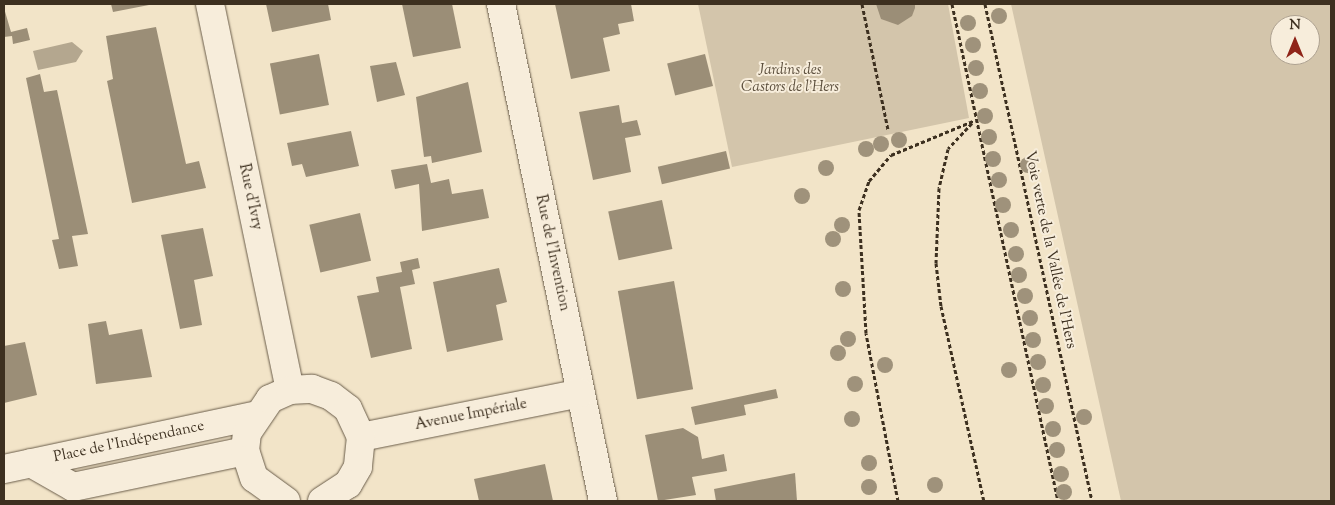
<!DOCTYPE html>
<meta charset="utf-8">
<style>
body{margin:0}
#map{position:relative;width:1335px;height:505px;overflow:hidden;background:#f2e4c8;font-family:"Sorts Mill Goudy",serif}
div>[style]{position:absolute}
.green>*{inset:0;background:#d3c5ab}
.water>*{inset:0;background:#b4a78f}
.building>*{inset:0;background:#9b8e77;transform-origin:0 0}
.path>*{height:3px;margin-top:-1.5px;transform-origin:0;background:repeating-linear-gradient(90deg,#3d3020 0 4px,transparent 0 6.5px)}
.roads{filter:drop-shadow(0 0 1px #6a5d4a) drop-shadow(0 0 1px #6a5d4a)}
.minor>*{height:28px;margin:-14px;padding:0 14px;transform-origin:14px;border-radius:14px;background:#f7eddb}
.trees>*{width:16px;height:16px;margin:-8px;border-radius:50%;background:#9f927b}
span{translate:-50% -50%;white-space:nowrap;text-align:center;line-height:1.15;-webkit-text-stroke:4px #f7eddb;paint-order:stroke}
.park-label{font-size:15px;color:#5b4e3c;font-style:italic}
.street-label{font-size:15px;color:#3d3020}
.frame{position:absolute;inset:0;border:5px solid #3d3020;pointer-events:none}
.north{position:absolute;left:1270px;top:15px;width:50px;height:50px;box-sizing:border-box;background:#f7eddb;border:1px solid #ada190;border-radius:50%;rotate:0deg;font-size:14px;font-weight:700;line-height:20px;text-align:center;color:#3d3020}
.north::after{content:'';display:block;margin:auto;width:18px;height:22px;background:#8f2418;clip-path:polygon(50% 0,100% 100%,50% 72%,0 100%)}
</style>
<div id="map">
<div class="green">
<i style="clip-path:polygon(698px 4px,948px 4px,969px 118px,732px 167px)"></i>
<i style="clip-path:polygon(evenodd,1011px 4px,1331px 4px,1331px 501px,1121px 501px,1011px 4px,1280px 25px,1310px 25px,1310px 55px,1280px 55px,1280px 25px)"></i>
</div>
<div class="water">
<i style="clip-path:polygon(72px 42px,83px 51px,76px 62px,38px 70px,33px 51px)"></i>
</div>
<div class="building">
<i style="clip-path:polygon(111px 4px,149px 4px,149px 5px,113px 12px)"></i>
<i style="clip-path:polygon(266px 4px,328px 4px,331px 20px,272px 32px)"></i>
<i style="clip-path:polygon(402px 4px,452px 4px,461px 48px,413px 57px)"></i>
<i style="clip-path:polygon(555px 4px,631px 4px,634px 21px,618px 24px,620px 34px,603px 38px,610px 71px,571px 79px)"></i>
<i style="clip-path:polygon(876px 4px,915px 4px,915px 8px,912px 16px,898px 25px,881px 19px)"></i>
<i style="clip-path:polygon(4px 8px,11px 32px,27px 28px,30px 40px,13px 44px,12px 36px,4px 37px)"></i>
<i style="clip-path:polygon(156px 27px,186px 164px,199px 161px,206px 188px,132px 203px,107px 81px,113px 79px,106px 36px)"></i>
<i style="left:319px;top:54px;width:52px;height:50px;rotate:79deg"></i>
<i style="left:705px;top:54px;width:33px;height:39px;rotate:76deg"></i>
<i style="clip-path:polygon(396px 62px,405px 95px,377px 102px,370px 66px)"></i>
<i style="clip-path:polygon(40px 74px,44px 92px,57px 90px,88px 234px,72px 236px,78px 266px,59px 269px,52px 240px,59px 239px,26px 78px)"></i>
<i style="clip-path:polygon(468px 82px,482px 152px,432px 163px,431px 156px,424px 157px,416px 97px)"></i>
<i style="clip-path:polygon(619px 105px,622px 123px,637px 120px,641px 135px,625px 138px,631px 172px,593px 180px,579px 112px)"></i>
<i style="clip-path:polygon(351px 131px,359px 166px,306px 177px,302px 164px,292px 166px,287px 143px)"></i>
<i style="left:726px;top:151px;width:18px;height:70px;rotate:77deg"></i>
<i style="clip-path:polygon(427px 164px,431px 183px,449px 179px,452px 194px,483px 189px,489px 218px,422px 231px,419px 184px,395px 189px,391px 170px)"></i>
<i style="left:662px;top:200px;width:50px;height:55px;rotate:78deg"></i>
<i style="left:360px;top:213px;width:49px;height:52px;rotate:77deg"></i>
<i style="clip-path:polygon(203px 228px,213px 276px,194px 280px,202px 325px,180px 329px,161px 235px)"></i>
<i style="clip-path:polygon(418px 258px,420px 268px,412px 270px,415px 284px,400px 287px,412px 349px,371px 358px,357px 296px,379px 292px,376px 277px,402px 272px,400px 262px)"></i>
<i style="clip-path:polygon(499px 268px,507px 302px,496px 305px,503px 340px,447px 352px,433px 282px)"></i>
<i style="left:674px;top:281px;width:110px;height:57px;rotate:80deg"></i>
<i style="clip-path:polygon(106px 321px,109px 335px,142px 329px,152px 377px,96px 384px,88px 324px)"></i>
<i style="clip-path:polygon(25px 342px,37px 395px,4px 403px,4px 346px)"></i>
<i style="clip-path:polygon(776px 389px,778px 398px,744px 405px,746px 415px,695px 425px,691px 407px)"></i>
<i style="clip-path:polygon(683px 428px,698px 437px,702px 459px,724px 454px,727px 471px,692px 477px,696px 495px,658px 501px,645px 435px)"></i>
<i style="clip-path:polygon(545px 464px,553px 501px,479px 501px,474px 479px)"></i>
<i style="clip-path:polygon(795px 473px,797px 501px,716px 501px,714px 489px)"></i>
</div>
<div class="path">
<i style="left:862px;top:4px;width:129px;rotate:78.3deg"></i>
<i style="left:952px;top:4px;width:508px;rotate:77.96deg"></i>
<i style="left:985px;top:4px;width:508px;rotate:77.85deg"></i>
<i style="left:972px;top:123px;width:35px;rotate:133deg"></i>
<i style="left:948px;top:149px;width:40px;rotate:103deg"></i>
<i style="left:939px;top:188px;width:75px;rotate:92.3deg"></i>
<i style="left:936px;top:263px;width:43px;rotate:83.4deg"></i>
<i style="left:941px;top:306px;width:200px;rotate:77.6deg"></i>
<i style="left:898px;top:501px;width:171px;rotate:-100.8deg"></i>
<i style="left:866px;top:333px;width:123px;rotate:-93.3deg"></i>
<i style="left:859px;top:210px;width:31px;rotate:-71deg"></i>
<i style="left:869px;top:181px;width:34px;rotate:-50deg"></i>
<i style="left:891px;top:155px;width:91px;rotate:-22.6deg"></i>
</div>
<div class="roads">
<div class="minor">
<i style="left:210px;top:4px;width:394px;rotate:78.3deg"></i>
<i style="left:501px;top:4px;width:507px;rotate:78.4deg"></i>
<i style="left:361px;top:437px;width:224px;rotate:-11.3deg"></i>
<i style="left:31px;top:463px;width:48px;rotate:29.7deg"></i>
<i style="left:73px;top:487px;width:176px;rotate:-11.8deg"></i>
<i style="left:4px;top:469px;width:256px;rotate:-12deg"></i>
<i style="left:286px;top:501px;width:39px;rotate:-144deg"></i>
<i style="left:254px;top:478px;width:28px;rotate:-108deg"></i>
<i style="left:245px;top:451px;width:18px;rotate:-84deg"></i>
<i style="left:247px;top:433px;width:41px;rotate:-55.9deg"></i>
<i style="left:270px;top:399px;width:22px;rotate:-24deg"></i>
<i style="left:290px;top:390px;width:22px;rotate:-3deg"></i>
<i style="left:312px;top:389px;width:20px;rotate:20deg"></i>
<i style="left:331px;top:396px;width:21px;rotate:37deg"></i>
<i style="left:348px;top:409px;width:31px;rotate:65deg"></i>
<i style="left:361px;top:437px;width:30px;rotate:96deg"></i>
<i style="left:358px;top:467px;width:20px;rotate:120deg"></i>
<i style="left:348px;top:484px;width:31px;rotate:147deg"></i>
</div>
</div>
<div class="trees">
<i style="left:999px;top:16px"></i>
<i style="left:968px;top:23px"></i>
<i style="left:973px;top:45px"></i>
<i style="left:976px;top:68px"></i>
<i style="left:980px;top:91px"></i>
<i style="left:985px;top:116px"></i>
<i style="left:989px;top:137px"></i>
<i style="left:899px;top:140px"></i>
<i style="left:881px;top:144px"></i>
<i style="left:866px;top:149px"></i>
<i style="left:993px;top:159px"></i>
<i style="left:1028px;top:165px"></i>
<i style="left:826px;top:168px"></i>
<i style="left:999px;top:180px"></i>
<i style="left:802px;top:196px"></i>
<i style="left:1003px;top:205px"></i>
<i style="left:842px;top:225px"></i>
<i style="left:1011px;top:230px"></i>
<i style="left:833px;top:239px"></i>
<i style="left:1016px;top:254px"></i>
<i style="left:1019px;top:275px"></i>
<i style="left:843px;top:289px"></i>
<i style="left:1025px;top:296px"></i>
<i style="left:1030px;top:318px"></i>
<i style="left:848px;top:339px"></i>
<i style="left:1033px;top:340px"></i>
<i style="left:838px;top:353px"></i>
<i style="left:1038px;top:362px"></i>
<i style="left:885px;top:365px"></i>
<i style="left:1009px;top:370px"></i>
<i style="left:855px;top:384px"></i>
<i style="left:1043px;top:385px"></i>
<i style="left:1046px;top:406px"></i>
<i style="left:1084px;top:417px"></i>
<i style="left:852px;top:419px"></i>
<i style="left:1053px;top:429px"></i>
<i style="left:1057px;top:450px"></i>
<i style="left:869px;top:463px"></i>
<i style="left:1061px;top:474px"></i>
<i style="left:935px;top:485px"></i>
<i style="left:869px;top:487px"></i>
<i style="left:1064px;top:492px"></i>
</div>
<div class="park-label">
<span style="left:790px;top:79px">Jardins des<br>Castors de l’Hers</span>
</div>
<div class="street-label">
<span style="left:250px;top:197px;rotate:78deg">Rue d'Ivry</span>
<span style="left:1050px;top:250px;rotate:78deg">Voie verte de la Vallée de l'Hers</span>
<span style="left:552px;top:253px;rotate:78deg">Rue de l'Invention</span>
<span style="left:471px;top:415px;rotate:-11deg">Avenue Impériale</span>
<span style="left:129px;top:442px;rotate:-12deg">Place de l'Indépendance</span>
</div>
<div class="frame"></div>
<div class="north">N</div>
</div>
